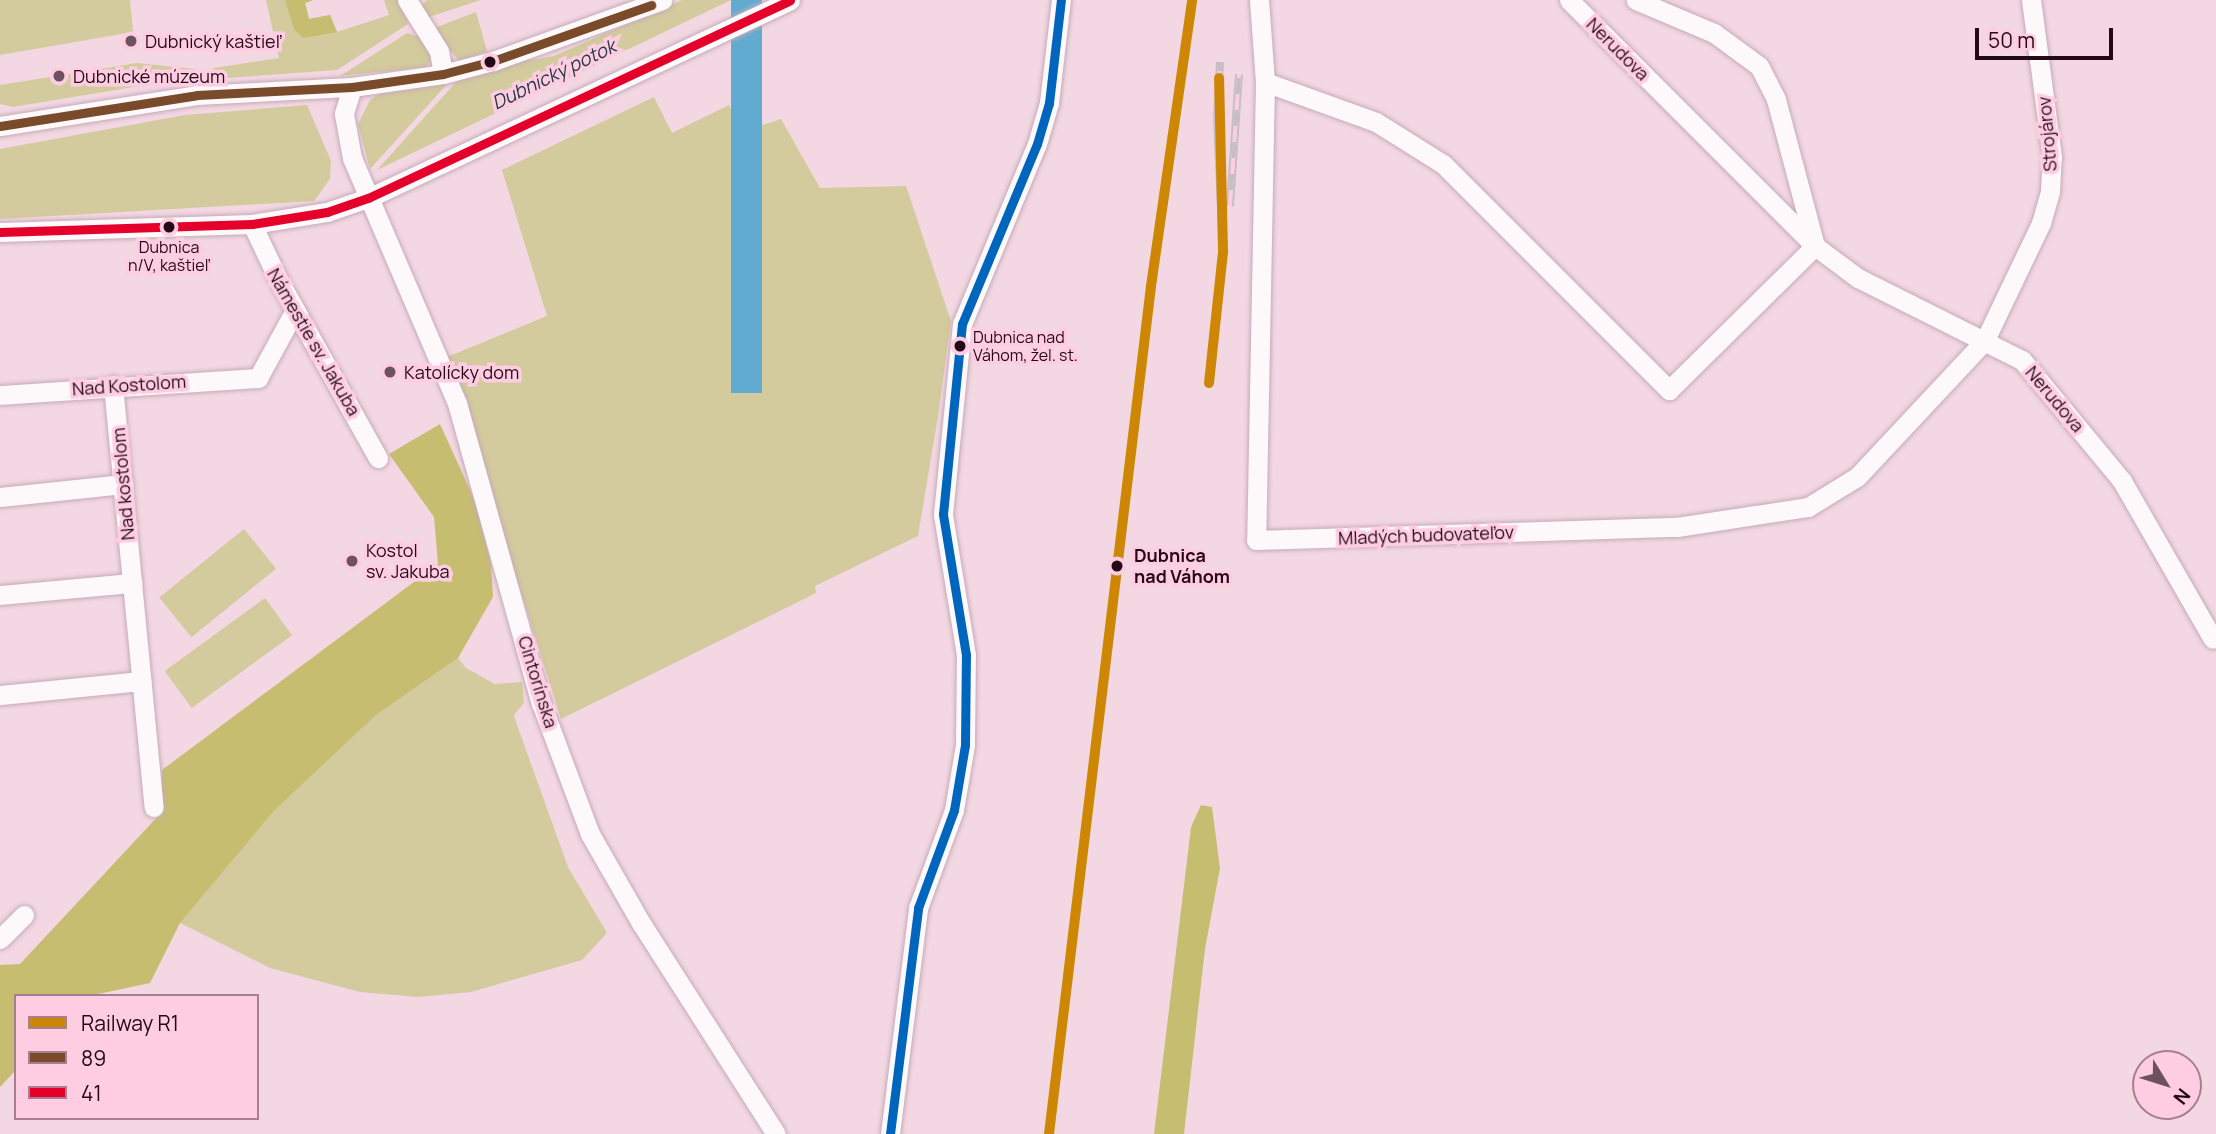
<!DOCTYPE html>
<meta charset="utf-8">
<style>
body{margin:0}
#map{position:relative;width:2216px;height:1134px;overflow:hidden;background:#f3d8e3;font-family:Manrope,sans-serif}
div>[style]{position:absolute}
.green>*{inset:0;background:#d3ca9d;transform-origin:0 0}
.forest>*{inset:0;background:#c7bd71}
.water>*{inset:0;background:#61abd0;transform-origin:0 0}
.roads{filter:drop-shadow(0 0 2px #c5abb7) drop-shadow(0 0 2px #c5abb7)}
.minor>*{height:19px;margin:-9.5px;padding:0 9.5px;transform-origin:9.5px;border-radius:9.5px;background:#fdf9fb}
.rail>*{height:8px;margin-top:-4px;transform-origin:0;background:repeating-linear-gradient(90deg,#fecde2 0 16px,#c6bec2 0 32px);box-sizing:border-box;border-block:2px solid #c6bec2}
.bus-1>*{height:9px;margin:-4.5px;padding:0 4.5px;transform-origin:4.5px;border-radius:4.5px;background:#7a4b2a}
.bus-2>*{height:9px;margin:-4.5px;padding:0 4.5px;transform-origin:4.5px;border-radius:4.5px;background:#e4002b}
.bus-3>*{height:9px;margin:-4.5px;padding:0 4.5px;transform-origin:4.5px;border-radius:4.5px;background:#0065bd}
.rail-1>*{height:10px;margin:-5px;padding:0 5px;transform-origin:5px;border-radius:5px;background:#cd8705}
.dots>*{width:19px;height:19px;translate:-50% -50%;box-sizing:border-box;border:4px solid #fecde2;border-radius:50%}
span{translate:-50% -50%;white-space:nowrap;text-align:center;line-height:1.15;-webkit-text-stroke:7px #fecde2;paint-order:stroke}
.bus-label{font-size:16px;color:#240917}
.left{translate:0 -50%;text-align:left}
.poi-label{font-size:18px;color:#240917}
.street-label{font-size:18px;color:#240917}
.stop-label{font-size:18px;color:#240917;font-weight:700}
.water-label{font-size:19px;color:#233a46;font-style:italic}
.legend{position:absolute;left:14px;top:994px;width:245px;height:126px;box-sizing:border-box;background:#fecde2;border:2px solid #a77f91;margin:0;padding:9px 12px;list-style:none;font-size:21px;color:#240917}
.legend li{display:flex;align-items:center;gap:14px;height:35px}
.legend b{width:35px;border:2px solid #a77f91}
.north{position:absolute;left:2132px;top:1050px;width:70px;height:70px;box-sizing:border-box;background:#fecde2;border:2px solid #a77f91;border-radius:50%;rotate:128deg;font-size:19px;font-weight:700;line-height:28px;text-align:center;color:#240917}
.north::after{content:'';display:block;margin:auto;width:24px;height:32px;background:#6c515e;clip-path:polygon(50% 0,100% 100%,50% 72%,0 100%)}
.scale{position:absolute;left:1975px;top:28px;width:138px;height:32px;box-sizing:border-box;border:4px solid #240917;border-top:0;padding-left:9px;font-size:21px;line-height:24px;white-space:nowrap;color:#240917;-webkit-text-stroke:5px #fecde2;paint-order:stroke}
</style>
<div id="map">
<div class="green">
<i style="clip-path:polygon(0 0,130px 0,133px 32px,0 55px)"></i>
<i style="clip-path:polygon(266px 0,313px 0,305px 3px,309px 19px,330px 15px,337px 32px,389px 15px,384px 0,400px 0,408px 24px,337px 70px,213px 79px,213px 68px,279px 58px)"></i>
<i style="clip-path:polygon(427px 0,481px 0,423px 19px,419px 8px)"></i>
<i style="clip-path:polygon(682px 0,731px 0,377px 170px,465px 72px,554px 56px)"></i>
<i style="clip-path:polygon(476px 12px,487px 51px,460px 62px,432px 29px)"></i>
<i style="clip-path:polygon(407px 33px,421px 37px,432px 59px,426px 67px,340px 76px)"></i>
<i style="clip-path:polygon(137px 63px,195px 69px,194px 77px,13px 107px,0 104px,0 85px)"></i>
<i style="clip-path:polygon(450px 81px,370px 169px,358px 124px,370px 100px,382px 92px)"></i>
<i style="clip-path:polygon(654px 97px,672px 133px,729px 105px,741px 132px,781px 119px,820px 188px,906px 186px,951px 321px,938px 416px,918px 536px,815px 586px,816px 593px,561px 719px,447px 357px,547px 316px,502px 170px)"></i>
<i style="clip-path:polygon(307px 105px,331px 161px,330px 179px,314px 201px,0 219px,0 149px,185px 115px)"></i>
<i style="left:244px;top:529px;width:51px;height:109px;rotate:51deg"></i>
<i style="left:265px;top:598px;width:46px;height:124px;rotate:54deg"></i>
<i style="clip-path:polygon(458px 658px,466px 668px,495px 684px,522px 682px,524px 703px,514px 715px,516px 722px,568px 867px,607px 933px,582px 960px,471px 992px,418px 997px,360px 992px,270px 968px,180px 923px,274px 811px,375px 716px)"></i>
</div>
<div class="forest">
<i style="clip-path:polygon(285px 0,313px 0,305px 3px,309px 19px,330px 15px,337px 32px,303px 38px,294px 29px)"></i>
<i style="clip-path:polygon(440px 424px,475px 501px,491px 563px,493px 597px,458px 658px,375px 716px,274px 811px,180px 923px,150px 983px,89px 996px,16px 996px,16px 1070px,0 1087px,0 965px,20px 964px,161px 813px,162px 770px,438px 564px,434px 517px,389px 454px)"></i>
<i style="clip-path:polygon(1201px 805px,1212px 807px,1220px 868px,1205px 949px,1184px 1134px,1154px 1134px,1191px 827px)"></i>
</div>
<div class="water">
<i style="left:731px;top:0;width:31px;height:393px"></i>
</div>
<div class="roads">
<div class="minor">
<i style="left:407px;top:0;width:60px;rotate:57.9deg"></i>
<i style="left:439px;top:51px;width:23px;rotate:80deg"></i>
<i style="left:1259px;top:0;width:82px;rotate:85.8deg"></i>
<i style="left:1265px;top:82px;width:458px;rotate:91.1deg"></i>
<i style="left:1256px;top:540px;width:421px;rotate:-1.8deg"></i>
<i style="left:1677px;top:527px;width:133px;rotate:-8.7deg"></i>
<i style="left:1808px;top:507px;width:57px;rotate:-31.5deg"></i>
<i style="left:1857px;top:477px;width:187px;rotate:-46.9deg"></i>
<i style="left:1985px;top:340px;width:130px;rotate:-64.4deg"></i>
<i style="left:2041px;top:223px;width:33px;rotate:-74deg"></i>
<i style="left:2050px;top:191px;width:34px;rotate:-87deg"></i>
<i style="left:2052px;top:157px;width:158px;rotate:-97.6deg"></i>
<i style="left:1569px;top:0;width:348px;rotate:45deg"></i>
<i style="left:1815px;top:246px;width:54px;rotate:36.7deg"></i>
<i style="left:1858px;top:278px;width:183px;rotate:26.6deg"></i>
<i style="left:2022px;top:360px;width:157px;rotate:50.4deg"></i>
<i style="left:2122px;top:481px;width:182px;rotate:60.1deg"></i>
<i style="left:1265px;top:82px;width:118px;rotate:19.8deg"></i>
<i style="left:1376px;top:122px;width:79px;rotate:32.1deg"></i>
<i style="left:1443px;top:164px;width:320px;rotate:45deg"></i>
<i style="left:1669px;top:390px;width:205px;rotate:-44.6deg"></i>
<i style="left:1815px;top:246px;width:152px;rotate:-104.9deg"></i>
<i style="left:1776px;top:99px;width:37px;rotate:-117deg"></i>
<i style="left:1759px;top:66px;width:56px;rotate:-143.7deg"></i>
<i style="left:1714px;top:33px;width:85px;rotate:-157.1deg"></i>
<i style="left:352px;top:87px;width:28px;rotate:107deg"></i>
<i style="left:344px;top:114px;width:45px;rotate:79.7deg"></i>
<i style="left:352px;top:158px;width:267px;rotate:66.8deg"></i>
<i style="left:457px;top:403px;width:312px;rotate:74.4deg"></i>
<i style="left:541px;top:703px;width:140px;rotate:69.5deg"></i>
<i style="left:590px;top:834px;width:103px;rotate:60.2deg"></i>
<i style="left:641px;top:923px;width:250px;rotate:57.4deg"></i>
<i style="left:0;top:126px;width:199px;rotate:-8.9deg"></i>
<i style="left:197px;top:95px;width:155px;rotate:-3deg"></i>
<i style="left:352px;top:87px;width:92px;rotate:-8.1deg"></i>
<i style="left:443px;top:74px;width:52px;rotate:-14.6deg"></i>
<i style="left:493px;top:61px;width:180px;rotate:-19.8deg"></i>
<i style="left:252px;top:224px;width:63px;rotate:64.7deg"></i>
<i style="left:279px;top:281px;width:203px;rotate:60.8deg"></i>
<i style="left:0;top:232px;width:252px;rotate:-1.8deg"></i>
<i style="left:252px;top:224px;width:76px;rotate:-9.1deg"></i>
<i style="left:327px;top:212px;width:43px;rotate:-18.9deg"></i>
<i style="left:368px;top:198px;width:466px;rotate:-25.1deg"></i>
<i style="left:113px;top:385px;width:424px;rotate:84.5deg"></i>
<i style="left:0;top:395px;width:259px;rotate:-3.8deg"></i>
<i style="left:258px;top:378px;width:77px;rotate:-61.4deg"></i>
<i style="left:0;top:497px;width:124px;rotate:-6deg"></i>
<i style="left:0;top:595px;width:133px;rotate:-5.2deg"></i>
<i style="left:0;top:695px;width:142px;rotate:-5.7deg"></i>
<i style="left:0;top:939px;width:34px;rotate:-45deg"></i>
<i style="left:890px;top:1134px;width:228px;rotate:-82.9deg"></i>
<i style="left:918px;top:908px;width:104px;rotate:-69.8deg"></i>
<i style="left:954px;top:810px;width:66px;rotate:-80.4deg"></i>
<i style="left:965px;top:745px;width:90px;rotate:-89.4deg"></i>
<i style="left:966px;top:655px;width:143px;rotate:-99.3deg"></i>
<i style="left:943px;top:514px;width:191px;rotate:-84.3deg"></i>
<i style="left:962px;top:324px;width:195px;rotate:-67.4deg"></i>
<i style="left:1037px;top:144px;width:43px;rotate:-73.7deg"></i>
<i style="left:1049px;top:103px;width:104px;rotate:-83.4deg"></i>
</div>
</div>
<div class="rail">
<i style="left:1230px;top:206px;width:132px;rotate:-86.1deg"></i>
<i style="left:1209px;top:383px;width:133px;rotate:-83.9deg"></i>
<i style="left:1223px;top:251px;width:132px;rotate:-92.6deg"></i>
<i style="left:1217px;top:119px;width:57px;rotate:-87deg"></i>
</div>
<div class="bus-1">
<i style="left:0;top:126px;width:199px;rotate:-8.9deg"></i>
<i style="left:197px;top:95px;width:155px;rotate:-3deg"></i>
<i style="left:352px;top:87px;width:92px;rotate:-8.1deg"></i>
<i style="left:443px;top:74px;width:52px;rotate:-14.6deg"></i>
<i style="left:493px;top:61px;width:168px;rotate:-19.5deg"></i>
</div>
<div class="bus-2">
<i style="left:0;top:232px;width:252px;rotate:-1.8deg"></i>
<i style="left:252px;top:224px;width:76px;rotate:-9.1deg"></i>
<i style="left:327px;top:212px;width:43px;rotate:-18.9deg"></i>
<i style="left:368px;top:198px;width:466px;rotate:-25.1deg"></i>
</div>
<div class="bus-3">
<i style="left:890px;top:1134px;width:228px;rotate:-82.9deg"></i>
<i style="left:918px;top:908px;width:104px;rotate:-69.8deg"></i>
<i style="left:954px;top:810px;width:66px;rotate:-80.4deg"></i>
<i style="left:965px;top:745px;width:90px;rotate:-89.4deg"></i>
<i style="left:966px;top:655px;width:143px;rotate:-99.3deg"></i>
<i style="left:943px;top:514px;width:191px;rotate:-84.3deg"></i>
<i style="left:962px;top:324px;width:195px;rotate:-67.4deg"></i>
<i style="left:1037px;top:144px;width:43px;rotate:-73.7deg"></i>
<i style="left:1049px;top:103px;width:104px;rotate:-83.4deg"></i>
</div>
<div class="rail-1">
<i style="left:1209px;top:383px;width:133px;rotate:-83.9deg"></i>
<i style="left:1223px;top:251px;width:173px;rotate:-91.3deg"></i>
<i style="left:1049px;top:1134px;width:854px;rotate:-83.14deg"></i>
<i style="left:1151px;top:286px;width:289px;rotate:-81.8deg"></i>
</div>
<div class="dots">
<i style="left:131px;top:41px;background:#6c515e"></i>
<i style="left:490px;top:62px;background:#240917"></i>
<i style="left:59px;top:76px;background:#6c515e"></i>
<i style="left:169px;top:227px;background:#240917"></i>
<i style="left:960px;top:346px;background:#240917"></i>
<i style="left:390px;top:372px;background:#6c515e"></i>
<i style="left:352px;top:561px;background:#6c515e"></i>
<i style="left:1117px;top:566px;background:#240917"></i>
</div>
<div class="bus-label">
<span style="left:169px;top:256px">Dubnica<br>n/V, kaštieľ</span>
<span class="left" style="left:973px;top:346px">Dubnica nad<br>Váhom, žel. st.</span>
</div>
<div class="poi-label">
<span class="left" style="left:145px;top:41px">Dubnický kaštieľ</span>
<span class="left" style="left:73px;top:76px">Dubnické múzeum</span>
<span class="left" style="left:404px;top:372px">Katolícky dom</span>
<span class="left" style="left:366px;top:561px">Kostol<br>sv. Jakuba</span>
</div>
<div class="street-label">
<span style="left:1618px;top:49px;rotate:45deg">Nerudova</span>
<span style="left:2047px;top:134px;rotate:-95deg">Strojárov</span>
<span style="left:314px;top:342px;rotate:60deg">Námestie sv. Jakuba</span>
<span style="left:129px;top:385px;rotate:-4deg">Nad Kostolom</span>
<span style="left:2055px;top:399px;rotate:50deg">Nerudova</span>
<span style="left:123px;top:484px;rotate:-95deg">Nad kostolom</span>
<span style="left:1426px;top:535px;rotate:-2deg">Mladých budovateľov</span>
<span style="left:538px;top:682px;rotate:73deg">Cintorínska</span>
</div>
<div class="stop-label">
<span class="left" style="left:1134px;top:566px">Dubnica<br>nad Váhom</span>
</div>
<div class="water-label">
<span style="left:554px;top:75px;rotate:-26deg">Dubnický potok</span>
</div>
<ul class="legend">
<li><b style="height:9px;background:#cd8705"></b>Railway R1</li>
<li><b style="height:9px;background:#7a4b2a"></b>89</li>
<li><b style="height:9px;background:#e4002b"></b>41</li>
</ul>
<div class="north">N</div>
<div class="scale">50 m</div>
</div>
